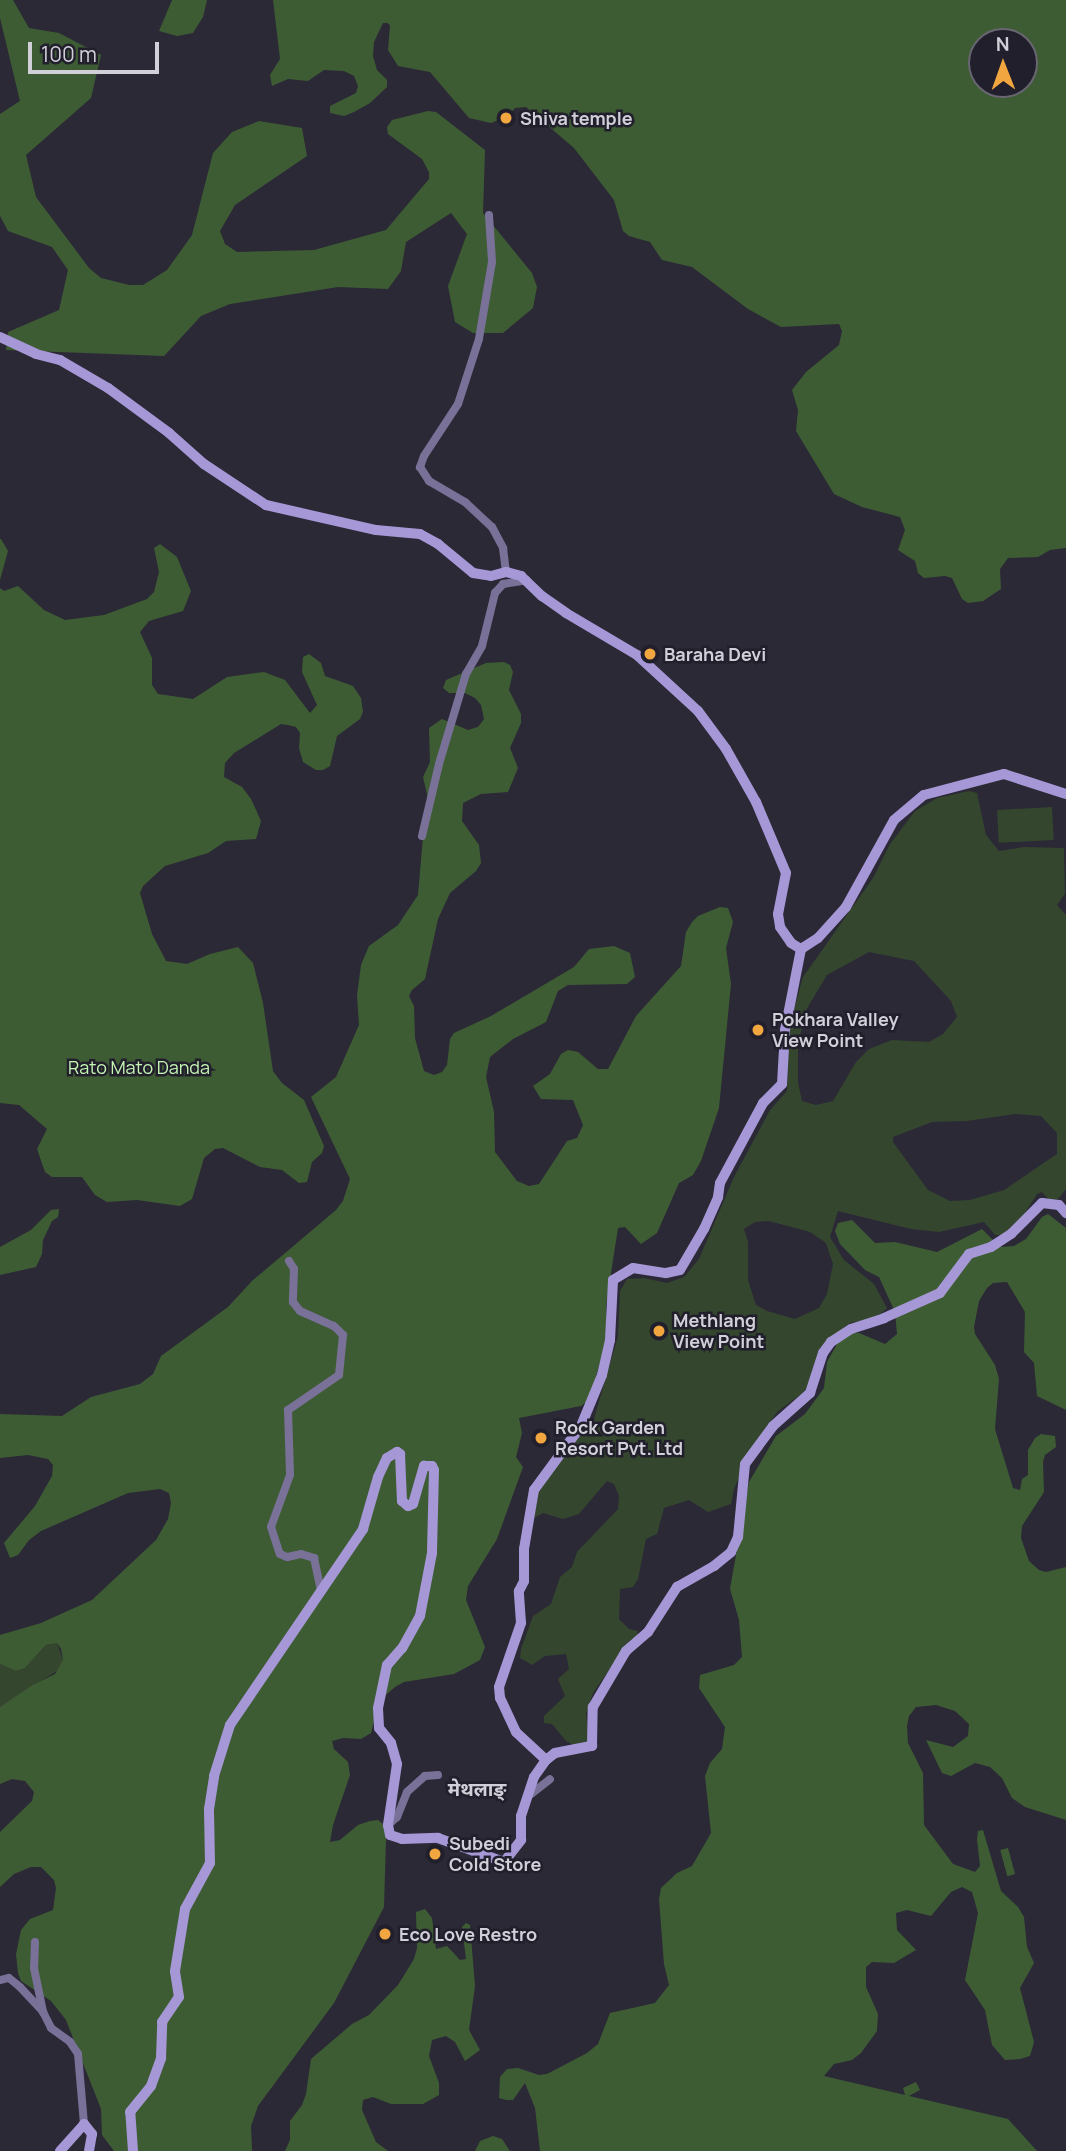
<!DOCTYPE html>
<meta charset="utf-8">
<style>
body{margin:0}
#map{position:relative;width:1066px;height:2151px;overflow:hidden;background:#2b2936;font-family:Manrope,"Noto Sans Devanagari",sans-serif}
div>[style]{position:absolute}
.green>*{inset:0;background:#34462e;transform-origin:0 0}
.forest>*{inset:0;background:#3e5c34;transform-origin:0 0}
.street>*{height:8px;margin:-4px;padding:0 4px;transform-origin:4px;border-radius:4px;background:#797197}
.secondary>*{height:10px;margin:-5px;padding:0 5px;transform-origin:5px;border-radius:5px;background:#a698d6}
.dots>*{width:19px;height:19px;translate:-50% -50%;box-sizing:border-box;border:4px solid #221f2c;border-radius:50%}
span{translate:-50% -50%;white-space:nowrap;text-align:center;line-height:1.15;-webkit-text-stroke:5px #221f2c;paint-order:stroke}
.poi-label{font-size:18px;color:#d1d0d9;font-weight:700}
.left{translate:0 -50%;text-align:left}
.park-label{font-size:18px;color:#c3f5b3}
.neighbourhood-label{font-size:19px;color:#d1d0d9;font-weight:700}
.north{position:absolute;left:968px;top:28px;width:70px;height:70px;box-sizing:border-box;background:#221f2c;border:2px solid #686671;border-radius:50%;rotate:359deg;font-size:19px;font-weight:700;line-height:28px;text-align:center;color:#d1d0d9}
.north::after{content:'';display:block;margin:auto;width:24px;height:32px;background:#f1a63f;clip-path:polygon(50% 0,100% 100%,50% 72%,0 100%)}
.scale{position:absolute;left:28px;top:42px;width:131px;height:32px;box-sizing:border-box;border:4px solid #d1d0d9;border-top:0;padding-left:9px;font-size:21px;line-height:24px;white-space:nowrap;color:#d1d0d9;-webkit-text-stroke:5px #221f2c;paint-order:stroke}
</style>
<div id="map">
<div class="green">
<i style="clip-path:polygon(evenodd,969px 791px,977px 793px,986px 835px,999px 851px,1024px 847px,1064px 848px,1065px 894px,1057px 905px,1066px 915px,1066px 1189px,1058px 1199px,1049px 1200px,1042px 1192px,1037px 1194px,1020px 1221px,1002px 1235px,995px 1235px,984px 1222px,939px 1232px,911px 1229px,838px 1211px,830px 1237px,844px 1260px,874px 1284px,887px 1308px,876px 1318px,850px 1323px,828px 1340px,812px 1380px,803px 1393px,778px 1411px,755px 1442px,734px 1489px,731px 1504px,708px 1512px,689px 1500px,664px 1508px,657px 1534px,646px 1539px,638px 1579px,633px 1587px,620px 1589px,619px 1619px,629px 1629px,638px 1631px,637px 1636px,629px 1641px,593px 1693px,586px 1714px,589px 1739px,583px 1750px,566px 1741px,552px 1724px,544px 1723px,544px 1716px,565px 1696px,558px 1679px,569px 1669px,566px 1654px,545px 1656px,532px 1665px,520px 1658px,521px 1649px,533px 1616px,551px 1604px,560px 1577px,572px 1567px,577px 1552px,618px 1509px,619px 1496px,614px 1484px,607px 1481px,579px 1514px,563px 1519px,543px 1513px,534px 1518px,538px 1494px,556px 1463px,581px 1431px,591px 1429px,618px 1336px,620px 1291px,627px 1279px,644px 1278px,667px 1283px,684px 1277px,699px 1259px,734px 1177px,770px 1110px,787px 1091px,789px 1028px,803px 977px,873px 878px,890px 844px,915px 811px,937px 798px,969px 791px,869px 952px,914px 961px,951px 1001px,957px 1017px,943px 1034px,929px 1042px,892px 1040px,869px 1049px,856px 1062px,833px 1101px,816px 1105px,802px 1101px,798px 1082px,798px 1045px,806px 1010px,827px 975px,869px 952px,969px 791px,1015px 1114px,1041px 1116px,1057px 1133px,1057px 1154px,1004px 1190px,970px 1200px,950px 1201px,928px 1190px,893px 1142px,893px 1137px,932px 1122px,967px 1121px,1015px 1114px,969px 791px,769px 1221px,810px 1232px,826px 1243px,833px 1264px,827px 1294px,819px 1308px,795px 1319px,767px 1311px,756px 1305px,748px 1280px,748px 1242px,744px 1229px,755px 1222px,769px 1221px)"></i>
<i style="left:1052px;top:807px;width:33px;height:55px;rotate:87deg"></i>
<i style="clip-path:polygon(57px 1643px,63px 1660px,60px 1669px,0 1707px,0 1664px,16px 1671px,25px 1668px,46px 1645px)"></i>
</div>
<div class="forest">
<i style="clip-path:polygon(0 0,13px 0,29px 28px,59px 33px,101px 55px,91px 98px,26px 155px,36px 197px,89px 268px,101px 278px,129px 285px,143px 285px,167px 270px,192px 235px,213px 153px,232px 132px,259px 121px,302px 128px,307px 156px,235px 205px,220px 231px,225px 244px,237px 252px,314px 250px,386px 230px,429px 179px,429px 172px,422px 159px,388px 134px,387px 127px,392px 120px,428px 111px,436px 112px,485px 150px,483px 213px,532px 273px,537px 287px,533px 308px,503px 333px,473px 333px,455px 322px,448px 286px,467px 234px,451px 213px,406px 242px,401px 271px,388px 289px,338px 287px,230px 304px,201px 316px,164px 356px,6px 350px,8px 332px,59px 310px,68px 270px,52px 247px,8px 231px,0 216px,0 114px,20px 101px,0 18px)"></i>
<i style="clip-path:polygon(172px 0,207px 0,203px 17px,193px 33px,177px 36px,159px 31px)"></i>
<i style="clip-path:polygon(evenodd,273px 0,1066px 0,1066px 548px,1050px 550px,1038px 557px,1008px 558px,1000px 569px,1001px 589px,983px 601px,968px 603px,962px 599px,952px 578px,945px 576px,924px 578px,918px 573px,915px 561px,898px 550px,905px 530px,900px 517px,862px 507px,834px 494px,796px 431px,798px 410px,792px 390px,806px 372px,839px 345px,842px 331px,839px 324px,781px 327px,748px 309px,692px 267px,662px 260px,650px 242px,629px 236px,623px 231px,614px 200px,574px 148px,526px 107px,515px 108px,508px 116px,491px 123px,469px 118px,430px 72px,398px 66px,388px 50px,390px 25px,387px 23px,383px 23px,374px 42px,373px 56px,377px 70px,387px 80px,387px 87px,370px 103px,354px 112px,344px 116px,330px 113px,330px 106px,356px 93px,358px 86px,354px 76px,344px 71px,324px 70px,308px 81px,288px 79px,272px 86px,270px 75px,280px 59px,273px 0,1024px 42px,1024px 84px,982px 84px,982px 42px,1024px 42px)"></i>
<i style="clip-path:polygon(1px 539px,8px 551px,0 580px,0 539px)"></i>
<i style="clip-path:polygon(160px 544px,177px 557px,191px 591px,183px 611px,149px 621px,140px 632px,152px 658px,152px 685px,158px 694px,193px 699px,227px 677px,264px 672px,285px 680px,310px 713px,317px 705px,302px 672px,303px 657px,309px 654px,321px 663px,325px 676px,353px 686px,361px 698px,363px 712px,360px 719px,337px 736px,330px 766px,323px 770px,316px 770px,303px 762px,299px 748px,300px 733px,296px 727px,288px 725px,281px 724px,234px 753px,225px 763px,224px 777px,242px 787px,251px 799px,261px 821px,256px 839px,226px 841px,208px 853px,165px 866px,143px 886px,140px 893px,152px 934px,166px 961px,187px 964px,210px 954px,238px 947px,253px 963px,263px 1003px,273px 1071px,282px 1083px,304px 1100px,324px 1146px,322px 1153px,312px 1162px,307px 1182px,299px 1183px,282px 1170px,260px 1167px,223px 1148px,215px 1149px,204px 1158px,192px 1199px,180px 1206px,137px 1200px,107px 1202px,95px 1195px,82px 1177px,52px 1177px,45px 1172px,37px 1149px,47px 1129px,19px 1105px,0 1103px,0 588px,4px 591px,18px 586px,44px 610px,65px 620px,104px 615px,147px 599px,154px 592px,159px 572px,154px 548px)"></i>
<i style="clip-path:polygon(504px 662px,510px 665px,513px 672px,509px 690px,521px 714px,521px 723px,510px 748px,518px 768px,508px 792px,481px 794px,463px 803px,462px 821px,479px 845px,481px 863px,476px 871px,450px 893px,438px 919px,425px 979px,412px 990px,409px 996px,414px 1006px,415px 1038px,424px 1071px,434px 1075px,442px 1072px,447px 1065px,450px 1039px,454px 1033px,491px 1016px,574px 967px,589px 949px,614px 946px,630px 953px,635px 977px,627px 984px,568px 985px,558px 991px,546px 1022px,513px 1039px,490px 1057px,486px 1077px,494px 1112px,495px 1152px,517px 1181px,529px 1186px,539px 1184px,567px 1141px,577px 1138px,583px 1125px,573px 1100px,541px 1099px,533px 1086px,550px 1074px,561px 1054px,568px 1050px,578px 1052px,598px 1069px,608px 1069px,636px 1016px,681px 966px,686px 932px,692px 922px,698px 916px,720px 907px,728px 908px,733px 922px,726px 948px,731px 984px,719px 1108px,701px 1161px,693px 1175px,679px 1183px,657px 1233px,641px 1244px,625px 1227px,618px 1228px,606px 1305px,606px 1342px,589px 1400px,581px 1406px,519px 1418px,522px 1433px,516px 1457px,523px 1467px,497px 1539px,468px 1586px,466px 1600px,485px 1647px,480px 1660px,454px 1674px,404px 1682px,395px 1687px,379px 1701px,371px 1733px,361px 1739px,343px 1738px,332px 1741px,334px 1749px,348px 1762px,350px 1775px,333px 1825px,330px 1842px,340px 1840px,358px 1825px,370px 1821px,378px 1820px,383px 1824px,386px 1838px,384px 1907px,334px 2003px,258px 2106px,251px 2126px,252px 2151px,114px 2151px,102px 2135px,101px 2109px,66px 2020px,51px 2001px,21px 1981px,18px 1973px,16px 1954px,21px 1930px,30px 1919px,53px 1910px,56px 1888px,54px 1880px,41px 1867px,31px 1867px,14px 1874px,0 1887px,0 1832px,32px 1801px,34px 1792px,25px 1781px,12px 1779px,0 1784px,0 1707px,31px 1686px,55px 1674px,63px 1660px,61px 1649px,57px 1643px,46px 1645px,25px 1668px,16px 1671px,0 1664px,0 1635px,41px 1623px,92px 1600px,156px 1540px,168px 1519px,171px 1503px,169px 1493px,160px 1489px,128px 1493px,41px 1531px,29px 1540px,18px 1555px,10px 1558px,4px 1543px,35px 1506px,52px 1476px,53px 1465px,48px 1459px,28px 1455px,0 1458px,0 1414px,62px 1416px,91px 1397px,140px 1384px,153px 1374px,161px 1356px,228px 1307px,252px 1281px,336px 1210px,343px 1201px,350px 1179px,311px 1097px,336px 1077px,359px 1025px,357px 995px,361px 965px,369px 946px,398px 925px,418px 895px,424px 825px,430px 807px,423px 777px,430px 762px,429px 728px,442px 719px,468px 730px,478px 727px,484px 719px,481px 705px,475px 698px,465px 693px,449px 693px,443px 688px,446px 680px,486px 663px)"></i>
<i style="clip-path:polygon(59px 1209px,58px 1217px,52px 1221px,43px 1240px,42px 1254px,36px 1267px,0 1275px,0 1247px,31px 1230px,51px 1210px)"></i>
<i style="clip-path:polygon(1048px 1214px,1066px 1228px,1066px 1410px,1037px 1396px,1034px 1363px,1024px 1352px,1025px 1312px,1007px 1282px,993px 1283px,987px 1288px,979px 1301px,974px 1327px,975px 1334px,995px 1365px,999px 1379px,995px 1429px,1013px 1488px,1020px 1490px,1022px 1479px,1028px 1475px,1028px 1450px,1035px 1438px,1041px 1434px,1055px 1436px,1056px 1447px,1045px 1455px,1043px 1462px,1044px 1492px,1022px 1526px,1021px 1538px,1029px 1561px,1039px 1570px,1046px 1572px,1066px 1567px,1066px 1820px,1025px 1807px,1012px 1798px,1002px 1778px,990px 1767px,975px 1763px,951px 1776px,942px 1773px,926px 1740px,953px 1747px,968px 1736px,969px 1724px,955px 1711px,936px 1705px,916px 1707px,909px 1716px,907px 1726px,908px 1743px,923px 1773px,924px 1825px,953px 1864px,975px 1872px,980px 1866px,977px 1839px,978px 1831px,983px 1830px,1001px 1891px,1018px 1907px,1024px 1917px,1027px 1947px,1034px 1963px,1020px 1988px,1034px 2042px,1030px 2056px,1020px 2059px,1005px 2060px,992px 2045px,985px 2010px,965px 1980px,978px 1913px,972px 1892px,962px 1887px,951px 1892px,931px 1916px,907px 1910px,896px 1913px,897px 1930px,916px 1950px,894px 1963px,872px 1962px,866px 1967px,866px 1987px,878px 2014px,877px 2031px,861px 2053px,852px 2060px,834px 2064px,824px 2076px,905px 2095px,903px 2088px,916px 2082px,920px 2090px,909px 2096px,1008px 2119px,1037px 2151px,540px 2151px,535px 2108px,525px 2083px,513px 2100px,506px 2100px,499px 2098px,500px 2077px,507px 2069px,518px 2068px,539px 2075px,547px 2074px,587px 2053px,598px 2044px,610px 2013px,655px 2003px,669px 1985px,664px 1964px,659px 1899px,661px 1888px,677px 1873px,692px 1866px,711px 1833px,705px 1776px,710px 1763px,722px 1749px,725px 1727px,699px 1688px,700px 1675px,734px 1665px,742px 1657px,739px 1620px,730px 1589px,749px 1482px,776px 1436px,805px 1414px,824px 1388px,827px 1362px,840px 1339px,848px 1333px,859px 1333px,885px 1344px,897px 1334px,895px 1312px,879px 1277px,865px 1270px,840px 1244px,835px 1231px,838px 1223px,852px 1220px,875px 1243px,895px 1242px,937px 1252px,982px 1229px,1000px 1247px,1014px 1246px,1026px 1239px,1042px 1217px)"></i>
<i style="left:1008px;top:1848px;width:27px;height:8px;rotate:75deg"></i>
<i style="clip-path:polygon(425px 1909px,432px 1918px,436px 1949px,447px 1946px,460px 1960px,466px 1959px,462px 1927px,466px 1923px,470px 1925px,475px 1986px,469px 2030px,480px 2050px,465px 2061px,455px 2042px,446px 2036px,432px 2040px,429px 2056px,439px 2083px,439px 2095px,423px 2104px,391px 2104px,373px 2097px,363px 2100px,362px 2110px,376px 2142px,388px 2151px,285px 2151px,290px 2140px,290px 2121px,302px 2105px,306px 2094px,311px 2059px,352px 2024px,369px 2015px,398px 1985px,414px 1959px,417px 1948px,416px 1912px)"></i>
<i style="clip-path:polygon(493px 2136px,502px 2139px,510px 2151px,475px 2151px,480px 2141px)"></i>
</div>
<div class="street">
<i style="left:489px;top:215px;width:47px;rotate:86.3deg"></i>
<i style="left:492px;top:262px;width:78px;rotate:99.6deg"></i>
<i style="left:479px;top:339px;width:68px;rotate:107.9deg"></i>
<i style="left:458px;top:404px;width:62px;rotate:123.2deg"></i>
<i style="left:424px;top:456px;width:12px;rotate:110deg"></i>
<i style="left:420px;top:467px;width:17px;rotate:57deg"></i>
<i style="left:429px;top:481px;width:42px;rotate:30.3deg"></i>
<i style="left:465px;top:502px;width:37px;rotate:43deg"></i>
<i style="left:492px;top:527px;width:24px;rotate:62deg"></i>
<i style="left:503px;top:548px;width:24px;rotate:83deg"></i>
<i style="left:422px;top:836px;width:74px;rotate:-76.7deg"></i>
<i style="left:439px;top:764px;width:94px;rotate:-73.3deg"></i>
<i style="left:466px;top:674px;width:32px;rotate:-60deg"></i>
<i style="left:482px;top:646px;width:55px;rotate:-76.2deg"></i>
<i style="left:495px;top:593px;width:12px;rotate:-48deg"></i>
<i style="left:503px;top:584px;width:24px;rotate:-9deg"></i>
<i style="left:289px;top:1261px;width:9px;rotate:58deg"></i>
<i style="left:294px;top:1269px;width:33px;rotate:92deg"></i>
<i style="left:293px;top:1302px;width:11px;rotate:52deg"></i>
<i style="left:300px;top:1311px;width:37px;rotate:24deg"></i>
<i style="left:334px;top:1326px;width:13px;rotate:45deg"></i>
<i style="left:343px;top:1335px;width:40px;rotate:95.7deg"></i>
<i style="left:339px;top:1375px;width:62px;rotate:145.5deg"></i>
<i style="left:288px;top:1410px;width:65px;rotate:88.2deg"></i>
<i style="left:290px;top:1475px;width:55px;rotate:110.1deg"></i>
<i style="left:271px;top:1527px;width:28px;rotate:72deg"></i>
<i style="left:280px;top:1554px;width:8px;rotate:23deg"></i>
<i style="left:287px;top:1557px;width:14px;rotate:-12deg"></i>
<i style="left:301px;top:1554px;width:14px;rotate:17deg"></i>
<i style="left:314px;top:1558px;width:33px;rotate:78deg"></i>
<i style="left:531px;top:1794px;width:24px;rotate:-38deg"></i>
<i style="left:388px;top:1825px;width:12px;rotate:-42deg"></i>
<i style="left:397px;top:1817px;width:27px;rotate:-68deg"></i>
<i style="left:407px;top:1792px;width:24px;rotate:-42deg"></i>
<i style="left:425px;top:1776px;width:13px;rotate:-4deg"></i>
<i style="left:35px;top:1942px;width:26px;rotate:92deg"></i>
<i style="left:34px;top:1968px;width:45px;rotate:78.4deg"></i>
<i style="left:0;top:1980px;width:9px;rotate:-13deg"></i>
<i style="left:9px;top:1978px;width:14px;rotate:39deg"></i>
<i style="left:20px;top:1987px;width:34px;rotate:47deg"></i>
<i style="left:43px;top:2012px;width:18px;rotate:63deg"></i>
<i style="left:51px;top:2028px;width:24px;rotate:36deg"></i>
<i style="left:70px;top:2042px;width:14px;rotate:56deg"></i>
<i style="left:78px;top:2054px;width:70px;rotate:85.1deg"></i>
</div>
<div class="secondary">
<i style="left:0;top:337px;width:40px;rotate:25deg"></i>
<i style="left:36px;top:354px;width:25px;rotate:14deg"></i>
<i style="left:60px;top:360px;width:56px;rotate:30.3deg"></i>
<i style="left:108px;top:388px;width:76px;rotate:36.4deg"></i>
<i style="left:169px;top:433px;width:47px;rotate:41.5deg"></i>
<i style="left:204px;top:464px;width:74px;rotate:33.5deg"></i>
<i style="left:266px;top:505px;width:113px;rotate:12.8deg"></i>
<i style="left:376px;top:530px;width:44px;rotate:5.2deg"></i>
<i style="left:420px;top:534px;width:21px;rotate:29deg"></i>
<i style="left:438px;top:544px;width:45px;rotate:39.6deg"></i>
<i style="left:473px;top:573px;width:18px;rotate:9deg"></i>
<i style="left:491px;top:576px;width:16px;rotate:-15deg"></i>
<i style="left:506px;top:572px;width:16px;rotate:15deg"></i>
<i style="left:521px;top:576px;width:29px;rotate:44deg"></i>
<i style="left:542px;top:596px;width:29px;rotate:35deg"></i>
<i style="left:566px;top:613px;width:82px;rotate:30.6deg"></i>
<i style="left:637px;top:655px;width:83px;rotate:42.6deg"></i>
<i style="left:698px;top:711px;width:47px;rotate:53.6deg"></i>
<i style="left:726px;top:749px;width:61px;rotate:60.5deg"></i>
<i style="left:756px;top:802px;width:77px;rotate:67.1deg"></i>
<i style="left:786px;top:873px;width:42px;rotate:101deg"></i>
<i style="left:778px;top:914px;width:13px;rotate:81deg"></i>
<i style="left:780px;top:927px;width:19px;rotate:55deg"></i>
<i style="left:791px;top:943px;width:12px;rotate:31deg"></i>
<i style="left:801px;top:949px;width:20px;rotate:-33deg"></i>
<i style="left:818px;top:938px;width:42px;rotate:-47.9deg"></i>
<i style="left:846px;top:907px;width:99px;rotate:-61.1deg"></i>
<i style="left:894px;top:820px;width:39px;rotate:-40deg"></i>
<i style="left:924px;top:795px;width:83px;rotate:-14.7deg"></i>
<i style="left:1004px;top:774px;width:65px;rotate:17.9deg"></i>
<i style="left:546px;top:1760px;width:41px;rotate:-137deg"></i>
<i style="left:516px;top:1732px;width:38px;rotate:-115deg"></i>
<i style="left:500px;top:1698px;width:11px;rotate:-95deg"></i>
<i style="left:499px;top:1687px;width:68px;rotate:-71deg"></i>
<i style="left:521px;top:1623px;width:32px;rotate:-94deg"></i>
<i style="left:519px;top:1591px;width:11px;rotate:-63deg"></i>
<i style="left:524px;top:1581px;width:32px;rotate:-90deg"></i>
<i style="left:524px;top:1549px;width:60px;rotate:-80.4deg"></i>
<i style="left:534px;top:1490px;width:79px;rotate:-53.7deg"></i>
<i style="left:581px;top:1426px;width:55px;rotate:-67.6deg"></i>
<i style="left:602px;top:1375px;width:36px;rotate:-77deg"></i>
<i style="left:610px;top:1340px;width:60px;rotate:-87.1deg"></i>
<i style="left:613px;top:1280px;width:23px;rotate:-31deg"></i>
<i style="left:633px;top:1268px;width:33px;rotate:9deg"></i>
<i style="left:666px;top:1273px;width:14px;rotate:-12deg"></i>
<i style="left:680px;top:1270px;width:48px;rotate:-59.7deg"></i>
<i style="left:704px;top:1229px;width:35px;rotate:-66deg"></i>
<i style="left:718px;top:1197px;width:14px;rotate:-82deg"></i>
<i style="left:720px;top:1183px;width:91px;rotate:-61.7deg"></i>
<i style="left:763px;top:1103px;width:27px;rotate:-45deg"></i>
<i style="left:782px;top:1084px;width:54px;rotate:-86.8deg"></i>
<i style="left:785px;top:1030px;width:83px;rotate:-78.8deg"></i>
<i style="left:60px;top:2151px;width:36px;rotate:-48deg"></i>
<i style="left:84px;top:2124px;width:13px;rotate:51deg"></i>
<i style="left:92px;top:2134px;width:17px;rotate:100deg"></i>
<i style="left:133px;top:2151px;width:39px;rotate:-94deg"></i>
<i style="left:130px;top:2112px;width:33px;rotate:-51deg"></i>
<i style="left:151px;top:2086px;width:30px;rotate:-70deg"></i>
<i style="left:161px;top:2058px;width:36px;rotate:-88deg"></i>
<i style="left:162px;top:2022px;width:30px;rotate:-56deg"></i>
<i style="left:179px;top:1997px;width:26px;rotate:-99deg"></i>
<i style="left:175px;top:1971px;width:63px;rotate:-80.8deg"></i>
<i style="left:185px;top:1909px;width:52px;rotate:-61.5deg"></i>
<i style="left:210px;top:1863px;width:54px;rotate:-91.1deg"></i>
<i style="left:209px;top:1809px;width:33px;rotate:-81deg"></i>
<i style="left:214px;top:1776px;width:53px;rotate:-72.6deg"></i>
<i style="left:230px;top:1725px;width:237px;rotate:-55.8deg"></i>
<i style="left:363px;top:1529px;width:54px;rotate:-73.9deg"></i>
<i style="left:378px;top:1477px;width:21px;rotate:-65deg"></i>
<i style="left:387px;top:1458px;width:12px;rotate:-31deg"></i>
<i style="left:397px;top:1452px;width:4px;rotate:34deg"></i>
<i style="left:400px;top:1454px;width:47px;rotate:87.6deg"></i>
<i style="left:402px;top:1501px;width:8px;rotate:40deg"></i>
<i style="left:408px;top:1506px;width:5px;rotate:-22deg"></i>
<i style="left:413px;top:1504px;width:40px;rotate:-74deg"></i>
<i style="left:424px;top:1466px;width:8px"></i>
<i style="left:432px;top:1466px;width:4px;rotate:63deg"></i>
<i style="left:434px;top:1470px;width:83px;rotate:91.4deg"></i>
<i style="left:432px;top:1553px;width:64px;rotate:100.8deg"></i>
<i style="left:420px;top:1616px;width:37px;rotate:119deg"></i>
<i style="left:402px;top:1648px;width:23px;rotate:131deg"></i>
<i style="left:387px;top:1665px;width:44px;rotate:101.8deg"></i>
<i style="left:378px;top:1708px;width:20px;rotate:87deg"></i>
<i style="left:379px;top:1728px;width:19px;rotate:51deg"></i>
<i style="left:391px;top:1743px;width:22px;rotate:74deg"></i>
<i style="left:397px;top:1764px;width:62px;rotate:98.4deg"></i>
<i style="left:388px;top:1825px;width:10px;rotate:79deg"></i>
<i style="left:390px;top:1835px;width:13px;rotate:18deg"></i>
<i style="left:402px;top:1839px;width:36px;rotate:-2deg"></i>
<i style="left:438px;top:1838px;width:70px;rotate:20deg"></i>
<i style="left:504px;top:1862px;width:28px;rotate:-52deg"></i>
<i style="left:521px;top:1840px;width:24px;rotate:-90deg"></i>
<i style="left:521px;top:1816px;width:41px;rotate:-71.6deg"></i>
<i style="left:534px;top:1777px;width:21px;rotate:-55deg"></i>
<i style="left:546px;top:1760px;width:11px;rotate:-38deg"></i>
<i style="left:555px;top:1753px;width:38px;rotate:-11deg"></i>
<i style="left:592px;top:1746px;width:39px;rotate:-89deg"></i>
<i style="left:593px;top:1707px;width:65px;rotate:-59.5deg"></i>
<i style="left:626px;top:1651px;width:29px;rotate:-41deg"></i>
<i style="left:648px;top:1632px;width:54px;rotate:-57.2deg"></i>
<i style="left:677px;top:1587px;width:43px;rotate:-29.6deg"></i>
<i style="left:714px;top:1566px;width:22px;rotate:-39deg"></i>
<i style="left:731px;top:1552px;width:17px;rotate:-65deg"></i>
<i style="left:738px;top:1537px;width:73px;rotate:-84.5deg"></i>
<i style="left:745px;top:1464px;width:47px;rotate:-53.6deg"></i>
<i style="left:773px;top:1426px;width:50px;rotate:-41.7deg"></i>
<i style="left:810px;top:1393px;width:42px;rotate:-72deg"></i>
<i style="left:823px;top:1353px;width:14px;rotate:-54deg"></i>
<i style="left:831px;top:1342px;width:24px;rotate:-33deg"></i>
<i style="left:851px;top:1329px;width:35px;rotate:-18deg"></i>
<i style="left:884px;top:1318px;width:61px;rotate:-24.1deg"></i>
<i style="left:940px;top:1293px;width:49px;rotate:-53.4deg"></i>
<i style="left:969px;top:1254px;width:23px;rotate:-18deg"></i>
<i style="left:991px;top:1247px;width:24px;rotate:-33deg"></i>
<i style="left:1011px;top:1234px;width:44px;rotate:-45deg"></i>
<i style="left:1042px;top:1203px;width:17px;rotate:7deg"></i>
<i style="left:1059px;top:1205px;width:11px;rotate:49deg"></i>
</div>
<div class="dots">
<i style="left:506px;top:118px;background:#f1a63f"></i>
<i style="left:650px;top:654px;background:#f1a63f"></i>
<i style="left:758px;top:1030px;background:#f1a63f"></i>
<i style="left:659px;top:1331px;background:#f1a63f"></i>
<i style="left:541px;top:1438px;background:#f1a63f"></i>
<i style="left:435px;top:1854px;background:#f1a63f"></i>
<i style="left:385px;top:1934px;background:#f1a63f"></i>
</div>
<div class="poi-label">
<span class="left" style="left:520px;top:118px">Shiva temple</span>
<span class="left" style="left:664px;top:654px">Baraha Devi</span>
<span class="left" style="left:772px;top:1030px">Pokhara Valley<br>View Point</span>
<span class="left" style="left:673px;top:1331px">Methlang<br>View Point</span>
<span class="left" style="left:555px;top:1438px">Rock Garden<br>Resort Pvt. Ltd</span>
<span class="left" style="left:449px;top:1854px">Subedi<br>Cold Store</span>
<span class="left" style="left:399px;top:1934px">Eco Love Restro</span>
</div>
<div class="park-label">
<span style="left:139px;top:1067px">Rato Mato Danda</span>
</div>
<div class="neighbourhood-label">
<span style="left:477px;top:1790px">मेथलाङ्</span>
</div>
<div class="north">N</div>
<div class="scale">100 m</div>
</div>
